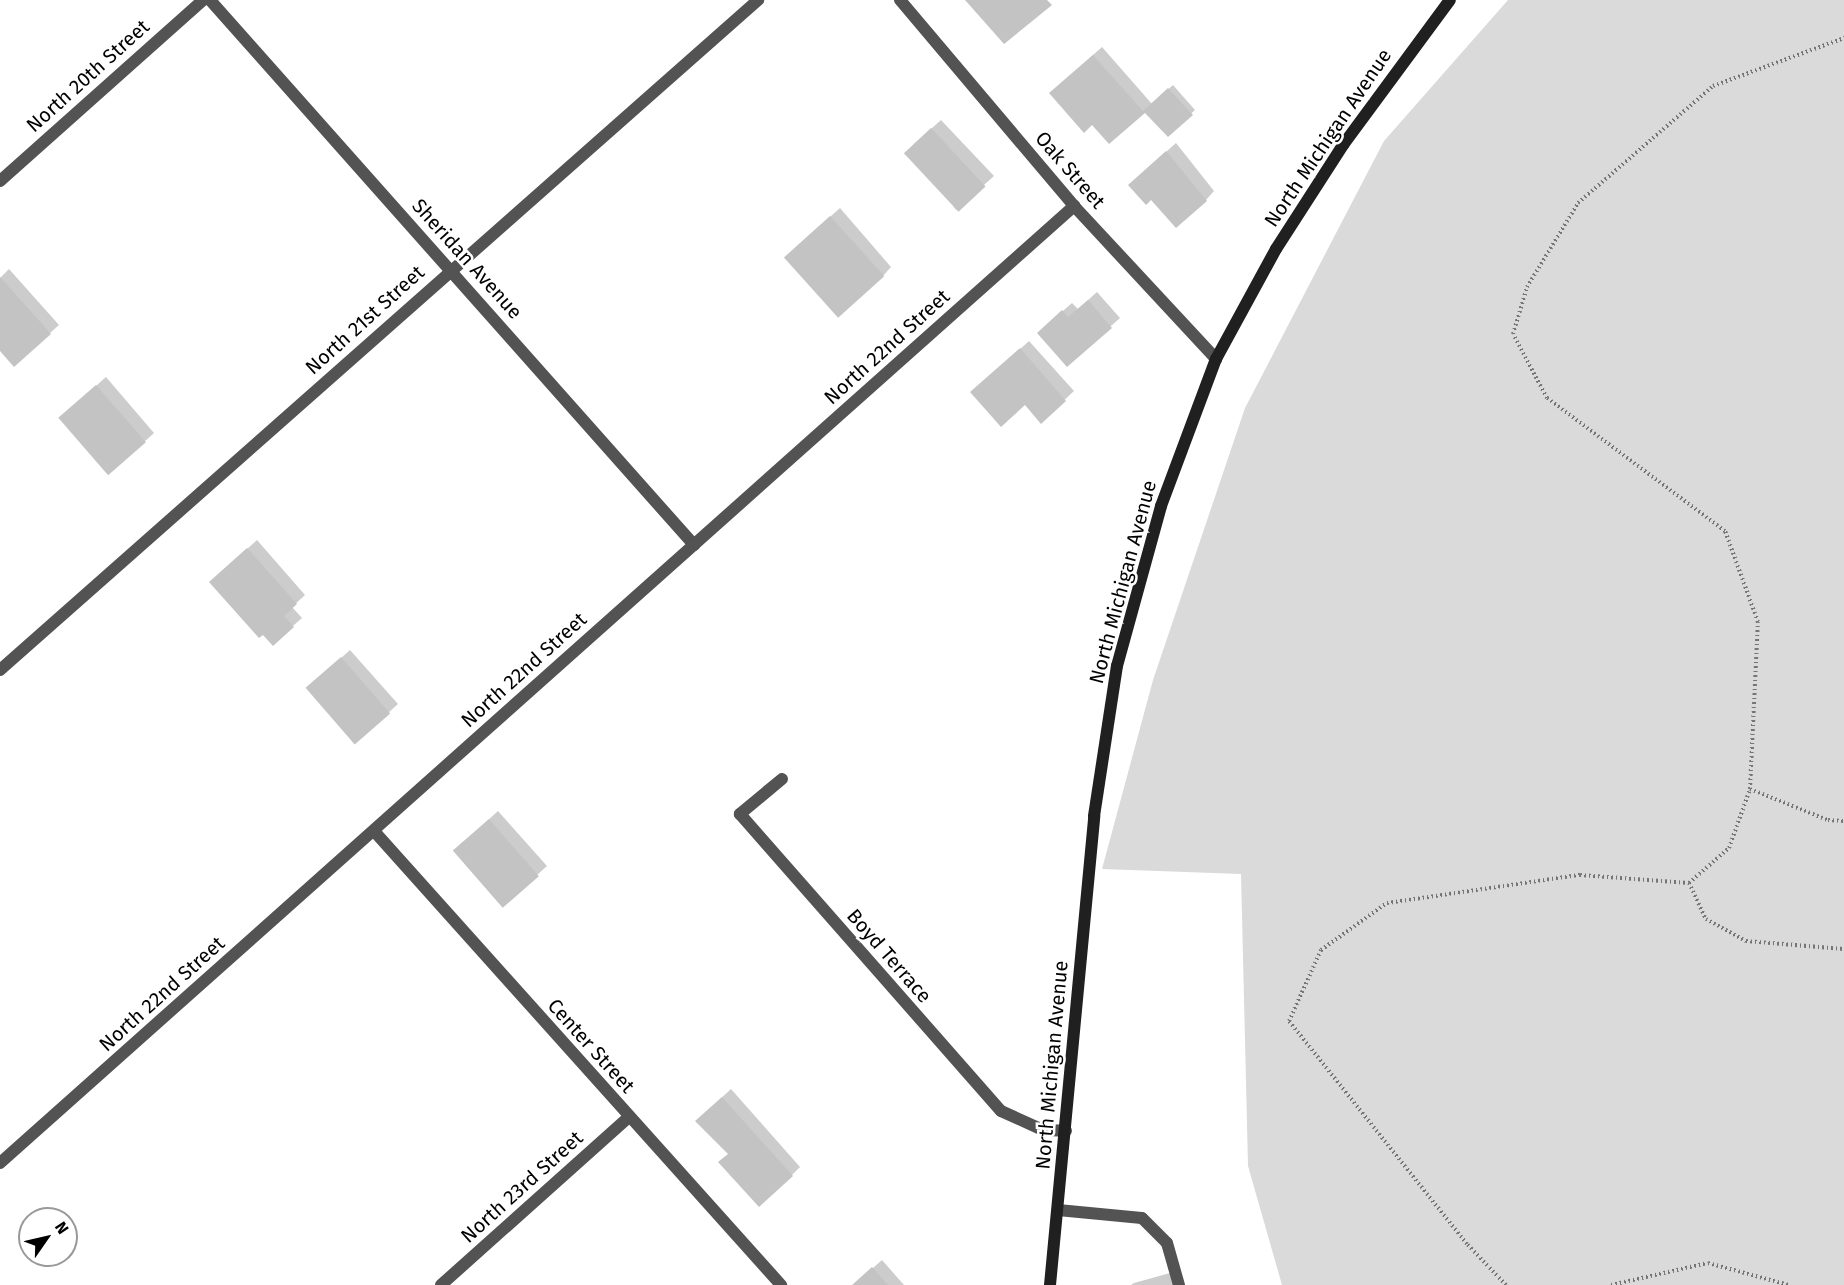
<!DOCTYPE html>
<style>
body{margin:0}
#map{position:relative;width:1844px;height:1285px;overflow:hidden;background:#fff;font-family:"Fira Sans",sans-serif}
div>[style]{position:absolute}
.green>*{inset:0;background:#dadada}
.shadow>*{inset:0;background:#0003}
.building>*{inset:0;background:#c3c3c3;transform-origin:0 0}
.path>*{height:4px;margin-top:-2px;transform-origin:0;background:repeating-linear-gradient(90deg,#757575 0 1.5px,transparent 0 4.5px)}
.lane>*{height:12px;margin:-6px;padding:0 6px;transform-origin:6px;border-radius:6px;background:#535353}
.street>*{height:12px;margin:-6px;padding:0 6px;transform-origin:6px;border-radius:6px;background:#535353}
.secondary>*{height:12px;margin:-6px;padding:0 6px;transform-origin:6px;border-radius:6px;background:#202020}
span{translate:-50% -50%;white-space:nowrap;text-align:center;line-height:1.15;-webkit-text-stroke:5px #fff;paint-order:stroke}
.street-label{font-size:20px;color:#000}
.north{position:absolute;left:18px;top:1207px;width:60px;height:60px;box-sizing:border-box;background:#fff;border:2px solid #999;border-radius:50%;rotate:56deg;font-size:16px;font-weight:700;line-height:24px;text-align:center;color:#000}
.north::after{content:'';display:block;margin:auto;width:21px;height:27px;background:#000;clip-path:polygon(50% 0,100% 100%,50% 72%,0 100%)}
</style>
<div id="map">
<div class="green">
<i style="clip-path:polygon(1508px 0,1844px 0,1844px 1285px,1282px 1285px,1248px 1166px,1241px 874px,1102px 869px,1153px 680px,1245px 408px,1384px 141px)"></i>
</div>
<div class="shadow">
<i style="clip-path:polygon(1102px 47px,1152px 104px,1173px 85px,1195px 110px,1168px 135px,1145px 110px,1109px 142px,1060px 84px)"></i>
<i style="clip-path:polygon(941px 120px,994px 176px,956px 210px,914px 144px)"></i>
<i style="clip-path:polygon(1176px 143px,1214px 191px,1206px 200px,1152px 198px,1139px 176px)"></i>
<i style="clip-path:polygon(840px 208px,891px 267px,883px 276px,795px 248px)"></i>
<i style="clip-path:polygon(9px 269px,59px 325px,50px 333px,0 349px,0 278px)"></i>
<i style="clip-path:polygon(1097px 292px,1120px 318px,1067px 365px,1048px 324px,1072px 303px,1078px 309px)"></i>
<i style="clip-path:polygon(1029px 341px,1074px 391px,1041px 422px,1025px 403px,981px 384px)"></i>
<i style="clip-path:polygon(106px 377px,154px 433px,110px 473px,70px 409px)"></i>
<i style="clip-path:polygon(257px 540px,305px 595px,292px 607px,302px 618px,293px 626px,220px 573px)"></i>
<i style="clip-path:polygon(350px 650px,398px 704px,356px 742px,317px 679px)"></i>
<i style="clip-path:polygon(498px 811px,547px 866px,504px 905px,464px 842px)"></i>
<i style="clip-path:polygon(731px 1089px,800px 1167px,792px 1175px,729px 1154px,705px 1113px)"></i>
<i style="clip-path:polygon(882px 1260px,904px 1285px,854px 1285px,856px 1283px)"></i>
<i style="clip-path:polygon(1170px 1273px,1174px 1285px,1131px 1285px,1134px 1283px)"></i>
</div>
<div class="building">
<i style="clip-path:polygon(965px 0,1047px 0,1052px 5px,1004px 44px)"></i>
<i style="clip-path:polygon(1093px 55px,1143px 111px,1168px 88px,1193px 115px,1168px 137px,1145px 113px,1109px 144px,1092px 125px,1084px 133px,1049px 93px)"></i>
<i style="left:931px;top:128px;width:80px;height:37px;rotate:47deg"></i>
<i style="clip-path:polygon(1166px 151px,1207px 201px,1176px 228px,1151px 200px,1146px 205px,1128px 185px)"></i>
<i style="left:830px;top:216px;width:81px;height:62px;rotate:48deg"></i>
<i style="clip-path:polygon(0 277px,51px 334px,14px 367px,0 351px)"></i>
<i style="clip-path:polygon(1088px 300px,1112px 328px,1067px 367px,1037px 333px,1062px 310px,1068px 317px)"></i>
<i style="clip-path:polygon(1020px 348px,1066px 401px,1041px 424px,1025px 405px,1001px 427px,970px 392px)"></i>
<i style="left:96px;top:385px;width:76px;height:50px;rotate:49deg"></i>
<i style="clip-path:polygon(247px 548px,297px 604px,284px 616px,294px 627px,273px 646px,263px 635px,259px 638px,209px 582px)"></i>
<i style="left:341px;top:657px;width:75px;height:47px;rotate:49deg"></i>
<i style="left:489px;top:819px;width:76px;height:48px;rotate:49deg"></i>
<i style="clip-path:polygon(722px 1097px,793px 1176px,759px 1207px,718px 1162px,728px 1154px,695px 1121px)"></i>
<i style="clip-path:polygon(872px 1267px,888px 1285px,852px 1285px)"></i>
</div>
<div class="path">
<i style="left:1750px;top:789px;width:84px;rotate:21.7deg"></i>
<i style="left:1828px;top:820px;width:16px;rotate:4deg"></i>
<i style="left:1689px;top:883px;width:53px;rotate:-41.2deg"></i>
<i style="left:1729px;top:848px;width:63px;rotate:-70.4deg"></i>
<i style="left:1750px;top:789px;width:167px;rotate:-87.3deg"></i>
<i style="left:1758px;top:622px;width:97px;rotate:-109.9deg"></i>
<i style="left:1725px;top:531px;width:222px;rotate:-143.2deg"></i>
<i style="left:1547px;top:398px;width:72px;rotate:-118deg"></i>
<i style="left:1513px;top:334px;width:49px;rotate:-73.4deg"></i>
<i style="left:1527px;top:287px;width:98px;rotate:-58.7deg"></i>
<i style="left:1578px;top:203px;width:179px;rotate:-40.9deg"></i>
<i style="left:1713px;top:86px;width:140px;rotate:-20.1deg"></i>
<i style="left:1506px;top:1285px;width:57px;rotate:-133.6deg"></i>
<i style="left:1467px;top:1244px;width:285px;rotate:-128.6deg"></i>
<i style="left:1289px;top:1021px;width:78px;rotate:-65.7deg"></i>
<i style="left:1321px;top:950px;width:81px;rotate:-35.5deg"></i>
<i style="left:1387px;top:903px;width:195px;rotate:-8.3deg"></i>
<i style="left:1580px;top:875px;width:109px;rotate:4.2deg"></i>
<i style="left:1689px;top:883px;width:40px;rotate:65deg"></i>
<i style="left:1706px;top:919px;width:46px;rotate:28.8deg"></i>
<i style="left:1746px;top:941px;width:98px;rotate:4.7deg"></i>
<i style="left:1611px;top:1285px;width:99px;rotate:-12.8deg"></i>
<i style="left:1708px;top:1263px;width:84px;rotate:15.2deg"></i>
</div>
<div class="lane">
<i style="left:1058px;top:1210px;width:84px;rotate:5.4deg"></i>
<i style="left:1142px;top:1218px;width:35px;rotate:45deg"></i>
<i style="left:1167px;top:1243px;width:44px;rotate:74.1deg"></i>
</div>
<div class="street">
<i style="left:210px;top:0;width:729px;rotate:48.39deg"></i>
<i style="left:900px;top:0;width:270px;rotate:49.8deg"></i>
<i style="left:1074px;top:206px;width:209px;rotate:47.1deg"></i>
<i style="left:0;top:181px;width:272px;rotate:-41.7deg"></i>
<i style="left:0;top:670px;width:1012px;rotate:-41.47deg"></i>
<i style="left:782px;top:779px;width:55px;rotate:140.2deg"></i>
<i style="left:740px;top:814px;width:395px;rotate:48.7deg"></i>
<i style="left:1001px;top:1111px;width:46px;rotate:24.3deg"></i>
<i style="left:1043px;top:1130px;width:23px;rotate:2deg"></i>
<i style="left:374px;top:831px;width:610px;rotate:48.12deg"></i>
<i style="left:0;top:1163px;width:1439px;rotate:-41.7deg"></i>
<i style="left:441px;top:1285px;width:252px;rotate:-41.8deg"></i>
</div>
<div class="secondary">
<i style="left:1050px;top:1285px;width:471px;rotate:-84.6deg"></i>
<i style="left:1094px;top:816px;width:152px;rotate:-81.3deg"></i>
<i style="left:1117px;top:666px;width:166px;rotate:-74.6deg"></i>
<i style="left:1161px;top:506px;width:157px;rotate:-69.5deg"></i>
<i style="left:1216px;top:359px;width:125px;rotate:-61.4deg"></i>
<i style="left:1276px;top:249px;width:124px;rotate:-57.2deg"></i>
<i style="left:1343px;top:145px;width:180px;rotate:-53.6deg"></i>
</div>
<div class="street-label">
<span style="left:88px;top:76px;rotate:-42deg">North 20th Street</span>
<span style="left:1328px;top:138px;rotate:-56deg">North Michigan Avenue</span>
<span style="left:1070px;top:170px;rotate:49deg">Oak Street</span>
<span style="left:467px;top:259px;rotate:48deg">Sheridan Avenue</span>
<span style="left:365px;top:320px;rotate:-42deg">North 21st Street</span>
<span style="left:887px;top:347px;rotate:-42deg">North 22nd Street</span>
<span style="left:1123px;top:582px;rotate:-75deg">North Michigan Avenue</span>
<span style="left:524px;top:670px;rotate:-42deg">North 22nd Street</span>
<span style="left:889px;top:956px;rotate:49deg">Boyd Terrace</span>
<span style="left:162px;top:994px;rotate:-42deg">North 22nd Street</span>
<span style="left:591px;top:1046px;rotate:48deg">Center Street</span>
<span style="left:1052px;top:1065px;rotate:-85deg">North Michigan Avenue</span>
<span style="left:522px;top:1187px;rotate:-42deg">North 23rd Street</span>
</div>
<div class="north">N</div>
</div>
